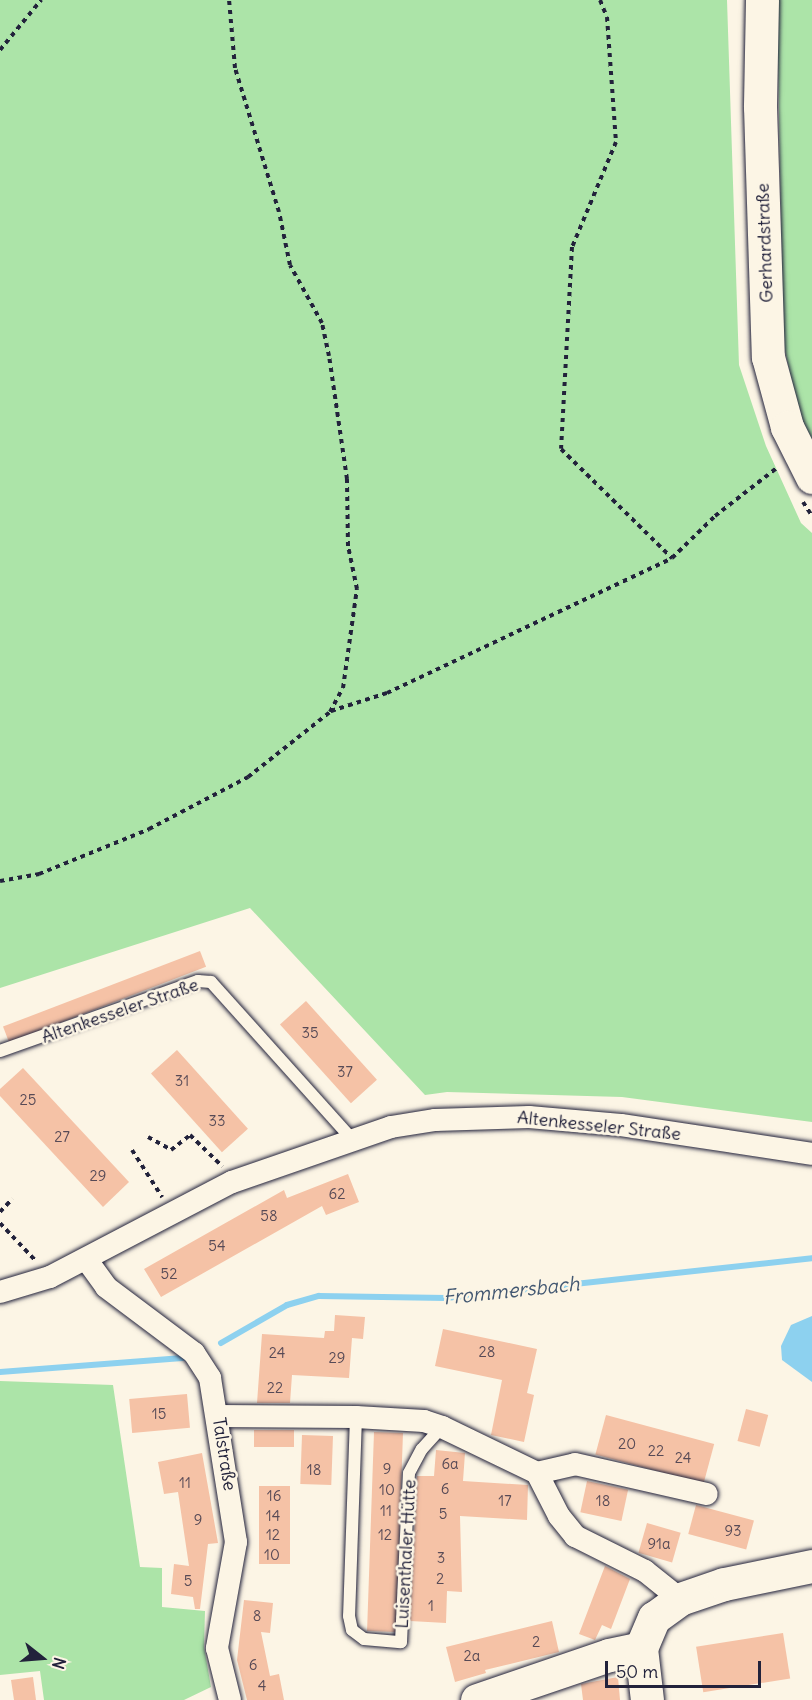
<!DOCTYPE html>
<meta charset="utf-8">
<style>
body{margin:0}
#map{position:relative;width:812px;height:1700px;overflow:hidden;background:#fcf5e5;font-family:Delius,sans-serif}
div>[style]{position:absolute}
.green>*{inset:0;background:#ace4a8}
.water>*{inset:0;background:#8dd1ef}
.stream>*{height:6px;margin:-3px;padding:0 3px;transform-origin:3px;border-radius:3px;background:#8dd1ef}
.building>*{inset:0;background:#f5c2a6;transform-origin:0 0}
.path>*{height:4px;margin-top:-2px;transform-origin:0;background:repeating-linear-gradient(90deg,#22223b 0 4.5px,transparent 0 9px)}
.roads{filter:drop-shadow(0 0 2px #22223b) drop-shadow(0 0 2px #22223b)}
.lane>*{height:12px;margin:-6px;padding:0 6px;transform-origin:6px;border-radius:6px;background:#fcf5e5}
.street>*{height:22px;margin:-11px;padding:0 11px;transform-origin:11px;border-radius:11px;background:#fcf5e5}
.secondary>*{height:33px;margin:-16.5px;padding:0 16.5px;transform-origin:16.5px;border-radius:16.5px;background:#fcf5e5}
span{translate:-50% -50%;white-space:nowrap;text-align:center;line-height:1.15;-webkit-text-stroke:5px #fcf5e5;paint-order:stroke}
.number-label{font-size:15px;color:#574a56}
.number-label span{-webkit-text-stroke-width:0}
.street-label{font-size:18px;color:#22223b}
.water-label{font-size:20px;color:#425771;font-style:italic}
.north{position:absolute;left:12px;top:1628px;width:60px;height:60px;-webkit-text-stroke:4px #fcf5e5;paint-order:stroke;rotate:107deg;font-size:16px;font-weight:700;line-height:24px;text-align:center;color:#22223b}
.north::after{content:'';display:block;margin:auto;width:21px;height:27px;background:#22223b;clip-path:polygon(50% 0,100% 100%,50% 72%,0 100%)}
.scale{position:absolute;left:605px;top:1661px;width:156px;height:27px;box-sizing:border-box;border:3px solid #22223b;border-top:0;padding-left:8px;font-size:18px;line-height:21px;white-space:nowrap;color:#22223b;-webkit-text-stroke:4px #fcf5e5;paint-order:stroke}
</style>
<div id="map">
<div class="green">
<i style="clip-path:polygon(0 0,727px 0,739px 365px,766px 446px,801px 523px,812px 533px,812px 1122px,622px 1097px,447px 1092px,425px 1095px,250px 908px,0 988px)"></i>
<i style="clip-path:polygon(777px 0,812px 0,812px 444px,800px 420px,783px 341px)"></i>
<i style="clip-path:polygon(0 1381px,113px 1385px,140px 1567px,162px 1568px,162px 1607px,205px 1611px,204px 1647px,211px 1687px,184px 1700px,44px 1700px,40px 1671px,0 1675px)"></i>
</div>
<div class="water">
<i style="clip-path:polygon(812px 1316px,812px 1382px,782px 1360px,781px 1346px,791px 1325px)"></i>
</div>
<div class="stream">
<i style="left:221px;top:1343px;width:76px;rotate:-29.9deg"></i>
<i style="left:287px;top:1305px;width:33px;rotate:-16deg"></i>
<i style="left:319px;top:1296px;width:127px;rotate:0.9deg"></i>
<i style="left:446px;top:1298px;width:368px;rotate:-6.2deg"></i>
<i style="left:0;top:1372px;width:183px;rotate:-4.4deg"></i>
</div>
<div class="building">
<i style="left:200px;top:951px;width:17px;height:211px;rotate:69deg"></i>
<i style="left:306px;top:1001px;width:106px;height:35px;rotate:48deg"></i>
<i style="left:177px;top:1050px;width:106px;height:35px;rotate:48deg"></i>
<i style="clip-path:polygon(23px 1068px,129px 1182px,103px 1207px,0 1096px,0 1089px)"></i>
<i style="clip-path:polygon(348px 1174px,359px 1202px,326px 1215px,322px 1206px,161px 1297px,144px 1269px,284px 1190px,287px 1198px)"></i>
<i style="clip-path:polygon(335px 1315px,365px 1317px,363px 1339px,352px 1338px,349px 1378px,292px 1375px,290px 1403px,257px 1403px,262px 1334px,324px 1338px,325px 1331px,334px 1331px)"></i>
<i style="clip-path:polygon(443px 1329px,537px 1349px,527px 1393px,534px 1395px,524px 1442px,491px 1435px,502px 1380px,435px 1366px)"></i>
<i style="left:187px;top:1394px;width:34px;height:58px;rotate:85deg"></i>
<i style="left:746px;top:1409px;width:23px;height:33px;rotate:15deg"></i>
<i style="left:606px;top:1415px;width:112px;height:41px;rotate:15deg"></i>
<i style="left:254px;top:1430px;width:40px;height:17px"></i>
<i style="left:374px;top:1432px;width:29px;height:199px;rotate:2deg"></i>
<i style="left:302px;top:1435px;width:31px;height:49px;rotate:2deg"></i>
<i style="clip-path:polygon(436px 1450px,465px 1453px,463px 1481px,528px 1485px,527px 1520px,460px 1516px,462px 1592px,447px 1591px,446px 1623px,410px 1621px,417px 1476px,434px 1476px)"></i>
<i style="clip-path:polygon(202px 1453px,218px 1543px,208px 1544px,200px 1609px,195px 1609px,193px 1597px,171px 1594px,174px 1564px,189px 1566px,178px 1492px,164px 1494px,158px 1462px)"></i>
<i style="left:587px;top:1481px;width:42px;height:32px;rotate:12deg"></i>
<i style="left:259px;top:1486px;width:31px;height:78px"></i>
<i style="left:696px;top:1505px;width:60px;height:30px;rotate:15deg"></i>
<i style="left:647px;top:1523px;width:35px;height:31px;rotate:16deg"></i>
<i style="clip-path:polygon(605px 1566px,630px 1579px,611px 1629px,602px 1625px,595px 1640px,579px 1634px)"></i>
<i style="clip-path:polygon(244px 1600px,273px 1603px,270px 1633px,261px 1632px,270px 1676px,279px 1674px,284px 1700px,247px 1700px,237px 1660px)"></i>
<i style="clip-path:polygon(552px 1621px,559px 1652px,485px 1670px,486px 1673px,455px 1682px,446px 1647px)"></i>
<i style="left:783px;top:1633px;width:46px;height:88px;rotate:81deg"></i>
<i style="clip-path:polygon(33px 1677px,36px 1700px,14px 1700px,11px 1680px)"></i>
<i style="clip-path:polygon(618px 1677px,620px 1700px,583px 1700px,581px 1684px)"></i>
</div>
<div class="path">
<i style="left:600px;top:0;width:18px;rotate:68deg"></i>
<i style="left:607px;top:17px;width:125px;rotate:85.9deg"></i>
<i style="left:616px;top:142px;width:114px;rotate:112.7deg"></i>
<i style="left:572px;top:247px;width:202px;rotate:93.1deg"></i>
<i style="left:561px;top:449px;width:156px;rotate:44.5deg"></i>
<i style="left:0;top:50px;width:65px;rotate:-50.6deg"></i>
<i style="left:803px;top:502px;width:17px;rotate:57deg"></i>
<i style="left:331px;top:711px;width:59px;rotate:-17.8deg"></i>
<i style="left:387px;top:693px;width:315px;rotate:-25.3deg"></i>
<i style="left:672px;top:558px;width:60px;rotate:-44.3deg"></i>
<i style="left:715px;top:516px;width:80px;rotate:-37.9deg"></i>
<i style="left:0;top:881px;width:40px;rotate:-10deg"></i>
<i style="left:39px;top:874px;width:119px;rotate:-22.2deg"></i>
<i style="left:149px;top:829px;width:112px;rotate:-27.7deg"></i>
<i style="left:248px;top:777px;width:105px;rotate:-38.4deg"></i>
<i style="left:330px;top:712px;width:27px;rotate:-62deg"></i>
<i style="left:343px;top:688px;width:100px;rotate:-82deg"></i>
<i style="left:357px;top:589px;width:44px;rotate:-101.8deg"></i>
<i style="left:348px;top:546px;width:67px;rotate:-90.9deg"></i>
<i style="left:347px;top:479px;width:124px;rotate:-98.3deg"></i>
<i style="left:329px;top:356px;width:34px;rotate:-102deg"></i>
<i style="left:322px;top:323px;width:66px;rotate:-118.9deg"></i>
<i style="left:290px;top:265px;width:54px;rotate:-101.7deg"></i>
<i style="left:279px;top:212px;width:151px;rotate:-107deg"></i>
<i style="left:235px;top:68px;width:68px;rotate:-95deg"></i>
<i style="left:148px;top:1137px;width:26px;rotate:29deg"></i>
<i style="left:171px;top:1150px;width:24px;rotate:-38deg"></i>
<i style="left:190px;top:1135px;width:45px;rotate:44.1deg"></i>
<i style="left:132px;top:1150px;width:56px;rotate:57.4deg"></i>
<i style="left:0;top:1212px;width:18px;rotate:-47deg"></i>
<i style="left:0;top:1223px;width:50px;rotate:46.6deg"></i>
</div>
<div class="roads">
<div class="lane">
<i style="left:0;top:1051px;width:210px;rotate:-19.5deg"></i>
<i style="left:198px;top:981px;width:13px;rotate:4deg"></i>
<i style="left:211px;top:982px;width:211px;rotate:48.1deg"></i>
<i style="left:356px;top:1417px;width:199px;rotate:92deg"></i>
<i style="left:349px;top:1616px;width:14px;rotate:78deg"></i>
<i style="left:352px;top:1630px;width:15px;rotate:37deg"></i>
<i style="left:364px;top:1639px;width:37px;rotate:5deg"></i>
<i style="left:401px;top:1642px;width:169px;rotate:-87.3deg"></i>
<i style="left:409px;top:1473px;width:27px;rotate:-62deg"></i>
<i style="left:422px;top:1449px;width:30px;rotate:-48deg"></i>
</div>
<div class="street">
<i style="left:86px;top:1259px;width:34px;rotate:54deg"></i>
<i style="left:106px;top:1287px;width:110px;rotate:36.9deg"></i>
<i style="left:194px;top:1353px;width:30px;rotate:57deg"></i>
<i style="left:210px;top:1378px;width:166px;rotate:81deg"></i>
<i style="left:236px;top:1542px;width:108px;rotate:100.2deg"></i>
<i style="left:217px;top:1648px;width:54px;rotate:76deg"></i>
<i style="left:0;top:1292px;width:52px;rotate:-16.7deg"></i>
<i style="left:50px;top:1277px;width:205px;rotate:-27.6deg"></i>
<i style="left:232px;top:1182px;width:168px;rotate:-19.1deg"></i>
<i style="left:391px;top:1127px;width:45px;rotate:-9deg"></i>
<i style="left:435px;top:1120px;width:94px;rotate:-1.8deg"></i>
<i style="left:529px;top:1117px;width:92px;rotate:5deg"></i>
<i style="left:621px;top:1125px;width:193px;rotate:8.6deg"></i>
<i style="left:218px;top:1416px;width:138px;rotate:0.4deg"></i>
<i style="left:356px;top:1417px;width:68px;rotate:3.4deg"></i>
<i style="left:424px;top:1421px;width:19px;rotate:18deg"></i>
<i style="left:442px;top:1427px;width:106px;rotate:25.8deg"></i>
<i style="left:537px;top:1473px;width:48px;rotate:62.9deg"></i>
<i style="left:559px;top:1516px;width:26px;rotate:51deg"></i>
<i style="left:575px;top:1536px;width:78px;rotate:26.6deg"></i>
<i style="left:645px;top:1571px;width:45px;rotate:38.7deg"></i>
<i style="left:537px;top:1473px;width:39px;rotate:-13deg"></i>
<i style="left:575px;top:1464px;width:135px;rotate:12.8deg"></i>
</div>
<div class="secondary">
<i style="left:762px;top:0;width:107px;rotate:91.1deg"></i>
<i style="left:760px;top:107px;width:250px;rotate:88.2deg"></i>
<i style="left:768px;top:357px;width:73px;rotate:74.8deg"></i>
<i style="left:787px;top:427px;width:56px;rotate:63.4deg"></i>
<i style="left:477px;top:1700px;width:139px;rotate:-18.8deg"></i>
<i style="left:609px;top:1655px;width:33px;rotate:-12deg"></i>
<i style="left:647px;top:1700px;width:52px;rotate:-96.6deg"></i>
<i style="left:641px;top:1648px;width:33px;rotate:-67deg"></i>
<i style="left:654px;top:1618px;width:32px;rotate:-36deg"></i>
<i style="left:680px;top:1599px;width:46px;rotate:-18.8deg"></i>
<i style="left:724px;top:1584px;width:90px;rotate:-11.6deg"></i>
</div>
</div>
<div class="number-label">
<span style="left:310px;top:1033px">35</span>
<span style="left:345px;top:1072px">37</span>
<span style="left:182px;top:1081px">31</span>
<span style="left:28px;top:1100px">25</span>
<span style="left:217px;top:1121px">33</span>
<span style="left:62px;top:1137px">27</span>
<span style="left:98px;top:1176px">29</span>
<span style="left:337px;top:1194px">62</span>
<span style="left:269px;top:1216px">58</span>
<span style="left:217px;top:1246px">54</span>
<span style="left:169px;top:1274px">52</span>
<span style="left:487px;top:1352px">28</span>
<span style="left:277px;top:1353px">24</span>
<span style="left:337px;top:1358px">29</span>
<span style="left:275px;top:1388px">22</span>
<span style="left:159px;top:1414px">15</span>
<span style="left:627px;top:1444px">20</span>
<span style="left:656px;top:1451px">22</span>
<span style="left:683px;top:1458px">24</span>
<span style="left:450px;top:1464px">6a</span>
<span style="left:387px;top:1469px">9</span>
<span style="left:314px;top:1470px">18</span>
<span style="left:185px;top:1483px">11</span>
<span style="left:445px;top:1489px">6</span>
<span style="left:387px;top:1490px">10</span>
<span style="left:274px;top:1496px">16</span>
<span style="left:505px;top:1501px">17</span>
<span style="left:603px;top:1501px">18</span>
<span style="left:386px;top:1511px">11</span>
<span style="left:443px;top:1514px">5</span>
<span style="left:273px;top:1516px">14</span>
<span style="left:198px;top:1520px">9</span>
<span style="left:733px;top:1531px">93</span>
<span style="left:273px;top:1535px">12</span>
<span style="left:385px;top:1535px">12</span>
<span style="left:659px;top:1544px">91a</span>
<span style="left:272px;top:1555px">10</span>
<span style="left:441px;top:1558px">3</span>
<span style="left:440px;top:1579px">2</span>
<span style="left:188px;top:1581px">5</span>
<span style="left:431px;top:1606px">1</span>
<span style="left:257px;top:1616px">8</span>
<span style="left:536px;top:1642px">2</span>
<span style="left:472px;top:1656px">2a</span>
<span style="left:253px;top:1665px">6</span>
<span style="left:262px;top:1686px">4</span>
</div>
<div class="street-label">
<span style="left:765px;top:243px;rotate:-92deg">Gerhardstraße</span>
<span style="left:120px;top:1011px;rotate:-19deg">Altenkesseler Straße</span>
<span style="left:599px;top:1126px;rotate:6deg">Altenkesseler Straße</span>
<span style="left:224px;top:1454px;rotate:81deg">Talstraße</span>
<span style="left:406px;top:1554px;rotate:-87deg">Luisenthaler Hütte</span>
</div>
<div class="water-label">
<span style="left:511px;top:1290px;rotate:-6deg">Frommersbach</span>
</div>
<div class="north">N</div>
<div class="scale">50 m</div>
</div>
